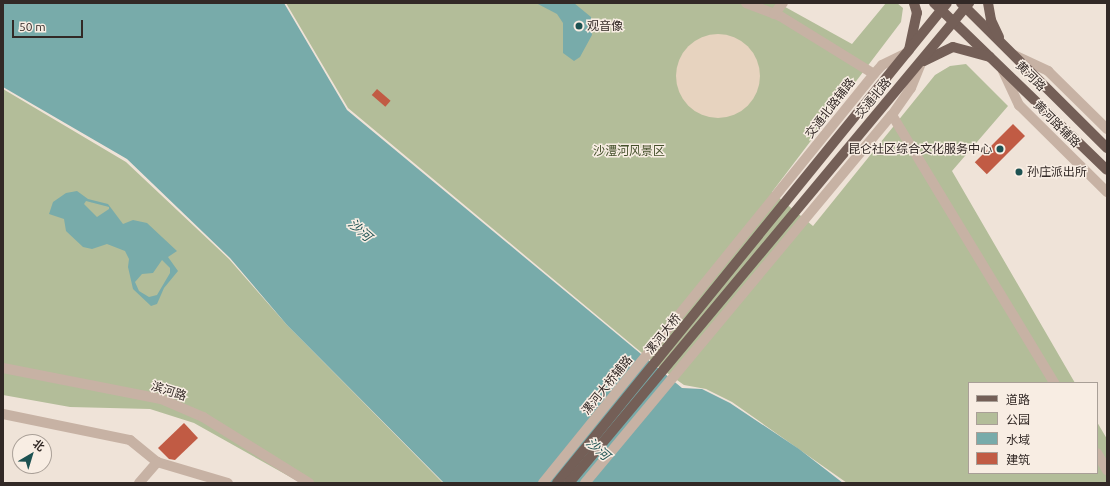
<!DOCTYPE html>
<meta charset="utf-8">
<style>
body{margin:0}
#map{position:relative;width:1110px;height:486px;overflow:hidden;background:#efe3d8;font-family:Ubuntu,"Noto Sans SC",sans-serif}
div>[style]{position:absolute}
.green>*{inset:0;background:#b3bd99}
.plaza>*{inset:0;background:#e7d3bf}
.round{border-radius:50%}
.water>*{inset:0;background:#78abaa}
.building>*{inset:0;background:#c15b44;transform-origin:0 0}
.minor>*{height:10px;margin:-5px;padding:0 5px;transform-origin:5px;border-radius:5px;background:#c7b2a4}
.major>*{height:10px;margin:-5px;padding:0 5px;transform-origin:5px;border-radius:5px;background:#745f57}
.dots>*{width:11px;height:11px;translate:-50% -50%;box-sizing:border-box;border:2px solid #f8ede3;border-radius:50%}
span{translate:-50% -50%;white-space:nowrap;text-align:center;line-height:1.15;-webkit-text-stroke:3px #f8ede3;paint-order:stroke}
.poi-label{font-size:12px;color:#322926}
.left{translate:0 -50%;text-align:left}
.right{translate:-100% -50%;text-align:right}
.street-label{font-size:12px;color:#322926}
.park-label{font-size:12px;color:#44502b}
.water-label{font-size:13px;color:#1d5252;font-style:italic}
.frame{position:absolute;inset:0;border:4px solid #322926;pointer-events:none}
.legend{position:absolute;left:968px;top:382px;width:130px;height:92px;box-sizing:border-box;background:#f8ede3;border:1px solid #a99f97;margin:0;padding:5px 7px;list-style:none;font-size:12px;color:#322926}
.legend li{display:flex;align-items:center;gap:8px;height:20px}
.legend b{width:20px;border:1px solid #a99f97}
.north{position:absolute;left:12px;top:434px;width:40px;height:40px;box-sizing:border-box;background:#f8ede3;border:1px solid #a99f97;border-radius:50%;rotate:38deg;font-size:11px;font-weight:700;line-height:16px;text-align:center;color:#322926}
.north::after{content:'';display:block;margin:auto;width:14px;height:18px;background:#1d5252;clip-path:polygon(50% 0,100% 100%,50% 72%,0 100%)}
.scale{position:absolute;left:12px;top:20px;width:71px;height:18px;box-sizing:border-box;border:2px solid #322926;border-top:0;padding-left:5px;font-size:12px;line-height:14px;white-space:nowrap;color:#322926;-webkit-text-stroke:3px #f8ede3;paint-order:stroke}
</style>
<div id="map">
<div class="green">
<i style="clip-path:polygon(286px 3px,778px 3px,852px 44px,886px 3px,897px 3px,903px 8px,901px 22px,772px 192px,813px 226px,935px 75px,950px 66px,966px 64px,1008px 106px,952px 171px,1075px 383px,969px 383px,969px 473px,1097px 473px,1097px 422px,1107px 439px,1107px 483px,847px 483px,732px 402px,706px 389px,684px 385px,660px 368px,348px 108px)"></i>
<i style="clip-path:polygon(3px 89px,126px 162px,229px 259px,287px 325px,443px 483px,301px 483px,194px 423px,150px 409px,70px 407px,3px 395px)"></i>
</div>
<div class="plaza">
<i class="round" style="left:676px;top:34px;width:84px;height:84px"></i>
</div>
<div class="water">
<i style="clip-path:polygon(3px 3px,284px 3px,347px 110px,682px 388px,702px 389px,730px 403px,799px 449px,843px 483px,444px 483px,287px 325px,230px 258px,127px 159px,3px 87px)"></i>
<i style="clip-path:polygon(536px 3px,574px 3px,591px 17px,592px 35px,580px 57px,574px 61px,563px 53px,563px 23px,557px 14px)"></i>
<i style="clip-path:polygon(evenodd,77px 191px,88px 199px,108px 204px,123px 224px,133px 220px,147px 223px,177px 251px,168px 257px,178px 271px,164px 288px,157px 304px,151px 306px,133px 289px,128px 267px,129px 259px,125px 251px,107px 244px,92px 249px,83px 247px,66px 231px,64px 219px,49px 214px,53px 202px,66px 193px,77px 191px,86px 201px,109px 207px,109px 209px,97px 217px,84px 204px,86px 201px,77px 191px,162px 260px,170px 268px,170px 273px,157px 295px,149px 297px,139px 291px,135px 282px,142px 274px,153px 273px,162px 260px)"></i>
</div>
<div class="building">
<i style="left:377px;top:89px;width:18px;height:8px;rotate:41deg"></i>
<i style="left:1013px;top:124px;width:17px;height:54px;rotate:45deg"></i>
<i style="clip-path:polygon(184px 423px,198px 438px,175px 460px,169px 459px,158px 448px)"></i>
</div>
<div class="minor">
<i style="left:746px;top:3px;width:36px;rotate:21deg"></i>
<i style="left:780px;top:16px;width:110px;rotate:31.7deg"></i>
<i style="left:774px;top:14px;width:14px;rotate:-51deg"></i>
<i style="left:1014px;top:55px;width:38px;rotate:25deg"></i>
<i style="left:1048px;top:71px;width:83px;rotate:44.5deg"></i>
<i style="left:1003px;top:71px;width:38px;rotate:65deg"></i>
<i style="left:1019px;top:105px;width:124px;rotate:44.7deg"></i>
<i style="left:892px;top:115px;width:313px;rotate:58.8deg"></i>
<i style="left:3px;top:368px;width:161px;rotate:11.1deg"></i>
<i style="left:161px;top:399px;width:46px;rotate:23.2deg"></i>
<i style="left:203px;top:417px;width:125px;rotate:31.9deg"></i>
<i style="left:3px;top:414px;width:130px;rotate:11.6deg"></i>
<i style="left:130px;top:440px;width:35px;rotate:39deg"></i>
<i style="left:157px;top:462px;width:74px;rotate:16.5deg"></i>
<i style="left:1097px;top:453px;width:20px;rotate:60deg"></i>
<i style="left:139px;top:483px;width:28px;rotate:-49deg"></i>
<i style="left:543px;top:483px;width:526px;rotate:-51.02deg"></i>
<i style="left:874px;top:74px;width:12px;rotate:-48deg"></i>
<i style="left:882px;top:65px;width:28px;rotate:-26deg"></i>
<i style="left:585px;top:483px;width:479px;rotate:-50.2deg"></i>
<i style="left:892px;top:115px;width:33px;rotate:-55deg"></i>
<i style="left:911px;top:88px;width:27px;rotate:-68deg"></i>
</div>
<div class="major">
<i style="left:934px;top:3px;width:240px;rotate:44deg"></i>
<i style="left:961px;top:3px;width:206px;rotate:44.8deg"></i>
<i style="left:988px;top:3px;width:17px;rotate:80deg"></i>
<i style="left:991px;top:20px;width:19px;rotate:65deg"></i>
<i style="left:909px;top:50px;width:38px;rotate:-78deg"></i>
<i style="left:917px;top:13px;width:10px;rotate:-107deg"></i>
<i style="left:924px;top:61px;width:32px;rotate:-26deg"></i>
<i style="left:953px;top:47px;width:38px;rotate:15deg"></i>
<i style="left:557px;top:483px;width:618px;rotate:-50.91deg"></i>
<i style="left:569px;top:483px;width:625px;rotate:-50.19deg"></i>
</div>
<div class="dots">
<i style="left:579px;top:26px;background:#1d5252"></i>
<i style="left:1000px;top:149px;background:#1d5252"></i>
<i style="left:1019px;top:172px;background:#1d5252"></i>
</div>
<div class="poi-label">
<span class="left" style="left:587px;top:26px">观音像</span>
<span class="right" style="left:992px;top:149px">昆仑社区综合文化服务中心</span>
<span class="left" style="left:1027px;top:172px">孙庄派出所</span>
</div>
<div class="street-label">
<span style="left:1031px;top:76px;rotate:45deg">黄河路</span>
<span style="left:873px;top:98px;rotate:-50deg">交通北路</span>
<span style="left:830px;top:108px;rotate:-52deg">交通北路辅路</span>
<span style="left:1057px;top:124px;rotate:45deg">黄河路辅路</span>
<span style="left:663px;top:334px;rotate:-51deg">漯河大桥</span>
<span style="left:607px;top:385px;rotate:-51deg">漯河大桥辅路</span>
<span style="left:169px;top:391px;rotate:18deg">滨河路</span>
</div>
<div class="park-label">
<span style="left:629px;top:151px">沙澧河风景区</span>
</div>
<div class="water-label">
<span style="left:360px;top:230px;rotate:42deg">沙河</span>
<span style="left:598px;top:449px;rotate:42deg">沙河</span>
</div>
<div class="frame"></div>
<ul class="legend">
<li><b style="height:5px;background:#745f57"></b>道路</li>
<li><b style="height:11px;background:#b3bd99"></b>公园</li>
<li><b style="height:11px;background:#78abaa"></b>水域</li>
<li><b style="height:11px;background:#c15b44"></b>建筑</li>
</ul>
<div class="north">北</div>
<div class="scale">50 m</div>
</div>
